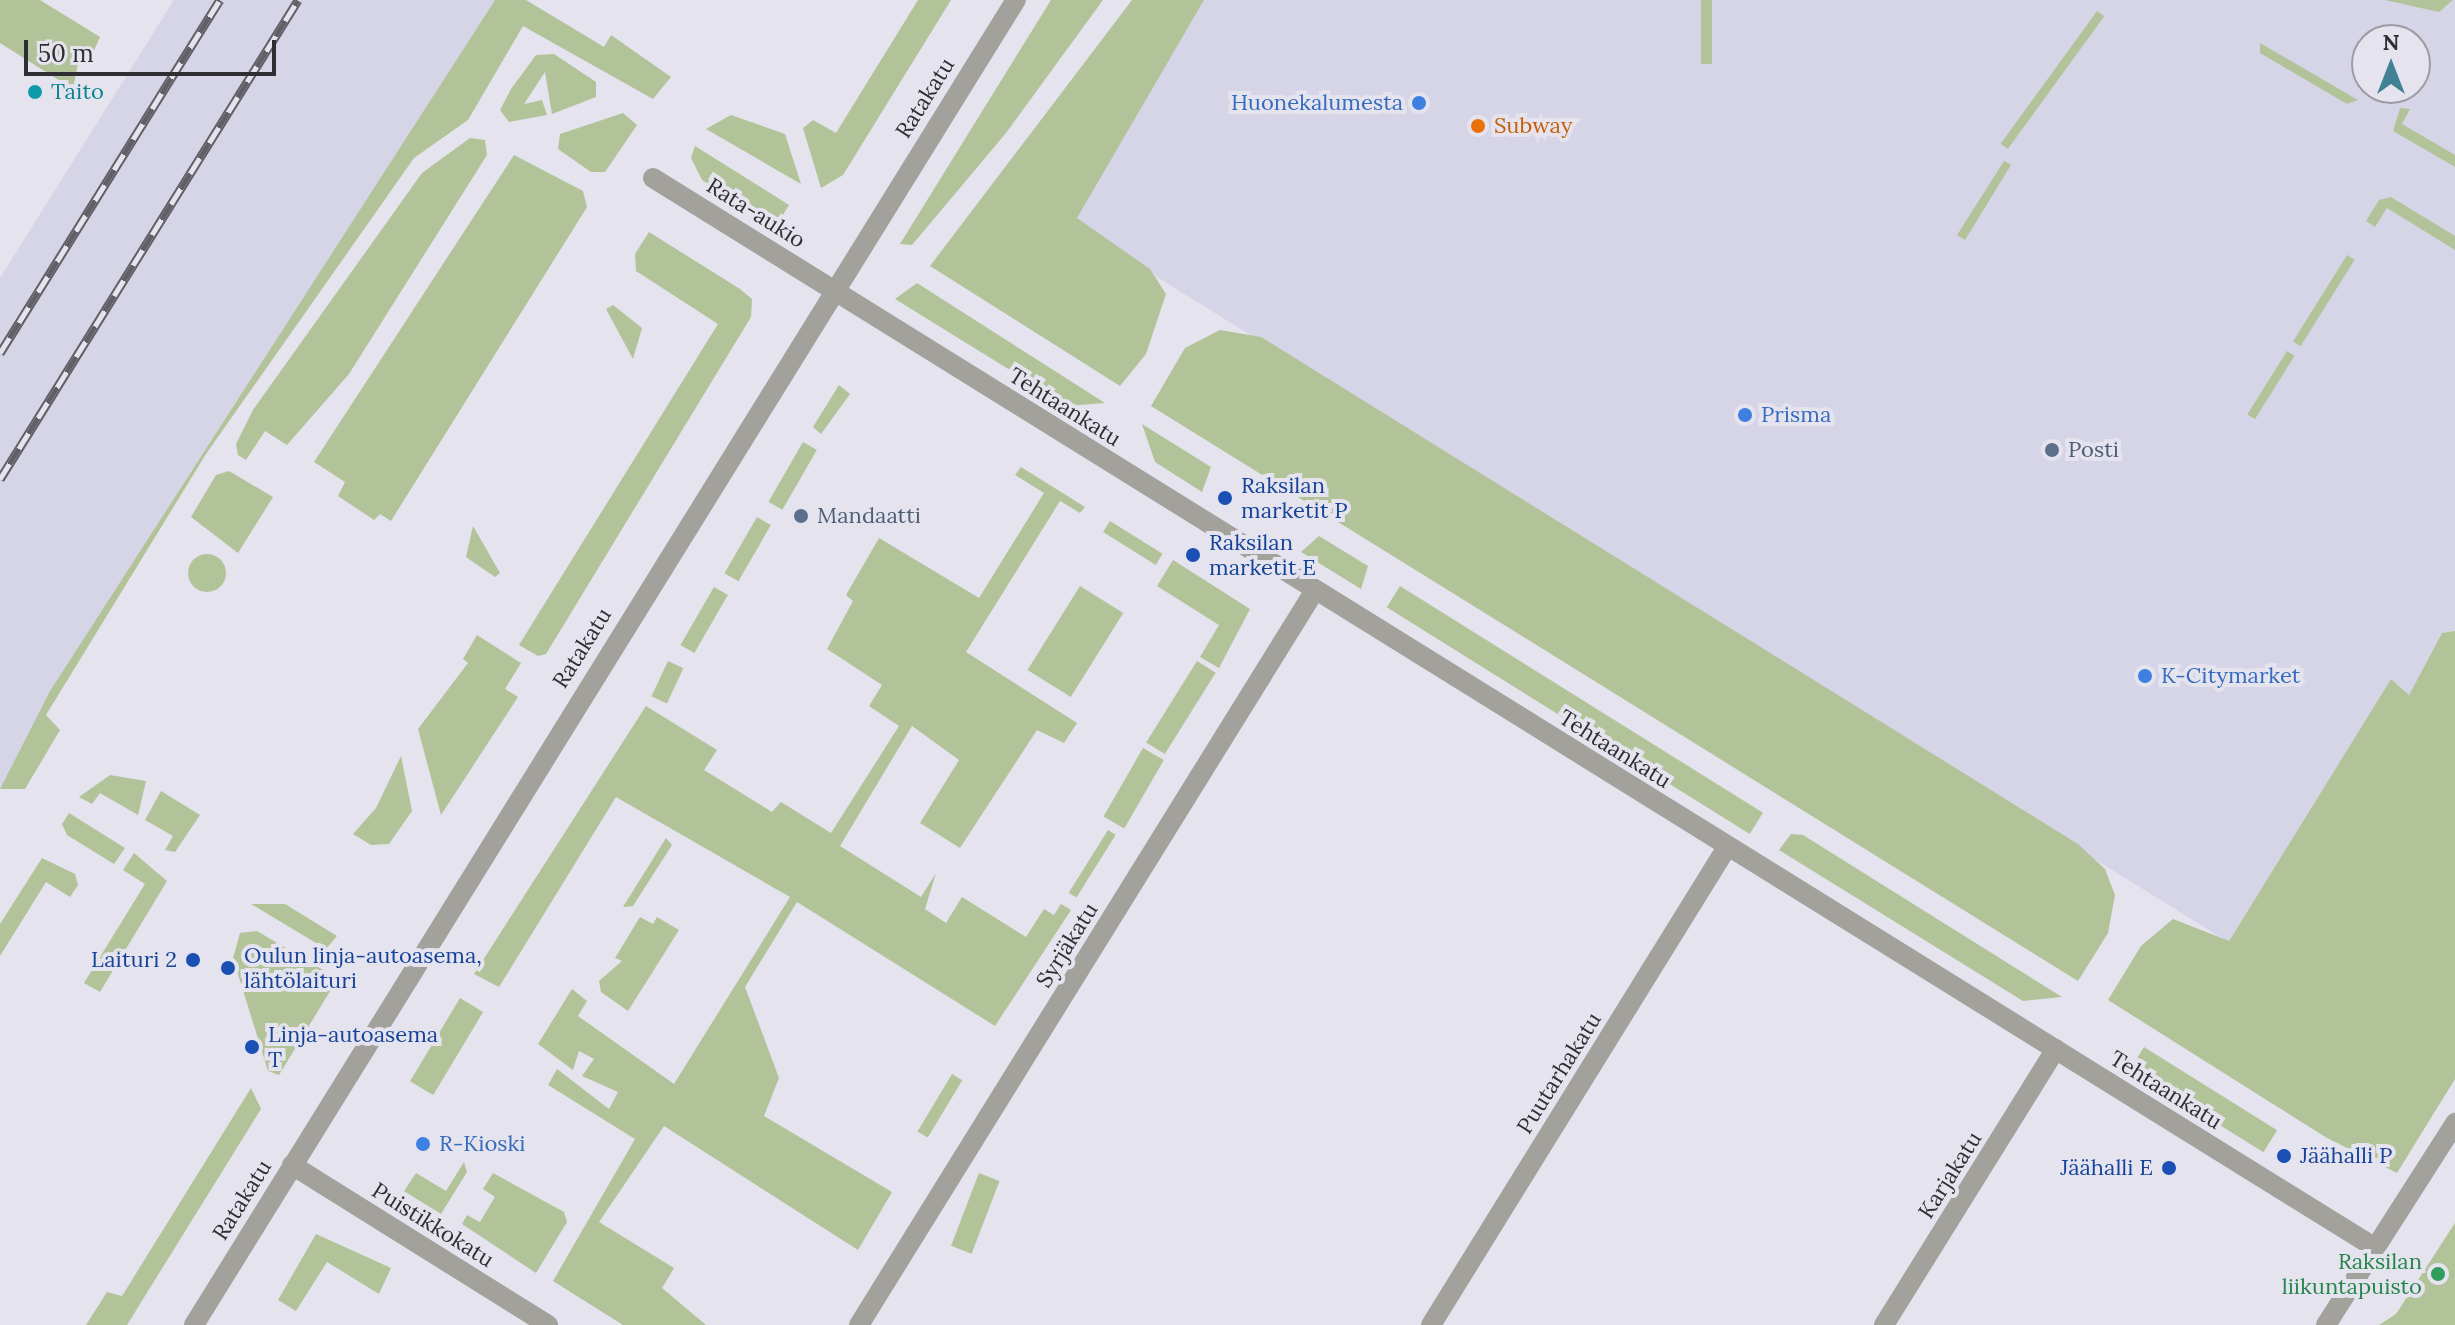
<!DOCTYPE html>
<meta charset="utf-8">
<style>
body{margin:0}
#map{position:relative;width:2455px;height:1325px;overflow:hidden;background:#e4e3ee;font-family:Lora,serif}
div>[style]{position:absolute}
.built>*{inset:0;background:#d6d5e7}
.green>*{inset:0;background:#b2c399;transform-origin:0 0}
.round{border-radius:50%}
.minor>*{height:20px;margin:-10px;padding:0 10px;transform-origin:10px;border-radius:10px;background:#a3a19c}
.rail>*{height:9px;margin-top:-4.5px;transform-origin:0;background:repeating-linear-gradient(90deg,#e4e3ee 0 18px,#606066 0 36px);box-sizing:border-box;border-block:2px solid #606066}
.dots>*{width:22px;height:22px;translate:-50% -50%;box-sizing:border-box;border:4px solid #e4e3ee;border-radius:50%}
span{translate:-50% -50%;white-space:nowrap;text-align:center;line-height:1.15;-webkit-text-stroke:8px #e4e3ee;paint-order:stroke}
.culture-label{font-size:22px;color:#0d838f}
.left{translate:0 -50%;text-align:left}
.street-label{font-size:22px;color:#2f2f33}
.shop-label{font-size:22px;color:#366cbe}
.right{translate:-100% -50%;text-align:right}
.food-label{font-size:22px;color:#c56008}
.service-label{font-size:22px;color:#4e5e75}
.transit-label{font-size:22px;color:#164399}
.leisure-label{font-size:22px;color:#27864d}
.north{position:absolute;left:2351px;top:24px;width:80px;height:80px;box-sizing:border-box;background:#e4e3ee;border:2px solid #9c9ba3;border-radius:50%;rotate:0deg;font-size:22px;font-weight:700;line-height:32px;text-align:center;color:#2f2f33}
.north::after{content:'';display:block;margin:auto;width:28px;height:36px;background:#408194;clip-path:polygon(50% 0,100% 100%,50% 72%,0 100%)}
.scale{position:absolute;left:24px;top:40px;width:252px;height:36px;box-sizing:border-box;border:4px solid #2f2f33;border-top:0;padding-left:10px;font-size:24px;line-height:28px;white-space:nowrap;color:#2f2f33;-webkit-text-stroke:6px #e4e3ee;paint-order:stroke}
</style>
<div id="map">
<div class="built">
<i style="clip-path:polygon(174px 0,495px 0,50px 691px,0 789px,0 278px)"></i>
<i style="clip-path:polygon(evenodd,1186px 0,2455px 0,2455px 631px,2442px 633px,2409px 695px,2391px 679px,2228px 942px,1057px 215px,1186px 0,2367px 40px,2415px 40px,2415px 88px,2367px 88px,2367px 40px)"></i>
</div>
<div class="green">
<i style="clip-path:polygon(0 0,40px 0,100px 37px,89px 62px,79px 58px,73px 89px,0 43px)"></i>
<i style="clip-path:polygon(495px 0,526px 0,604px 47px,611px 35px,671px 77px,653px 99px,523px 26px,468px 120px,414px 158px,206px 454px,46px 715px,60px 730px,25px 789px,0 789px,50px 691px)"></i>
<i style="clip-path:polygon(918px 0,951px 0,843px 175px,821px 188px,803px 128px,813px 120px,836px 133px)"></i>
<i style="clip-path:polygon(1051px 0,1103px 0,1006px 133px,912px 245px,900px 244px)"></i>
<i style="clip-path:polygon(1132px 0,1204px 0,1077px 218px,1150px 269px,1166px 294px,1146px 354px,1120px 386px,930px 266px)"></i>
<i style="left:1701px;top:0;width:11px;height:64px"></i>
<i style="clip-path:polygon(2385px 0,2453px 0,2439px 12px)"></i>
<i style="left:2097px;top:11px;width:9px;height:164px;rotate:36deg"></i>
<i style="clip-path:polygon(2260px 43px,2358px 100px,2347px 104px,2260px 53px)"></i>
<i style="clip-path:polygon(554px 54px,596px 82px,596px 97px,552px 114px,545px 72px,524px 104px,542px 100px,547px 115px,509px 122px,500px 110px,511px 89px,536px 55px)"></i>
<i style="clip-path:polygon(2400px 108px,2410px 109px,2402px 124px,2455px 155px,2455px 167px,2393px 131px)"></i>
<i style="clip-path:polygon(623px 113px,637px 125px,605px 172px,591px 172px,558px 149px,560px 134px)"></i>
<i style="clip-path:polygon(731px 115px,785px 134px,801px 184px,706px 129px)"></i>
<i style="clip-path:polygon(470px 138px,485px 140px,487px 155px,349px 374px,287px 445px,265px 431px,246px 460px,238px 455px,236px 444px,253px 410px,422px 173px)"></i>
<i style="clip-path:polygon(695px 146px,789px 205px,776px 226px,702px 180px,691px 158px)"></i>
<i style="clip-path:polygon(514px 155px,583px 191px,587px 207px,391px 521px,380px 514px,374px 520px,338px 496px,345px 482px,314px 462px)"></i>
<i style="clip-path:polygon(2004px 161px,2011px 165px,1965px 240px,1957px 235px)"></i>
<i style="clip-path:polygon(2391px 197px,2455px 236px,2455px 250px,2387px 208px,2375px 227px,2366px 221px,2379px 200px)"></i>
<i style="clip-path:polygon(649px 232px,740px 289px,752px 299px,751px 317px,546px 654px,538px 656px,519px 645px,718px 324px,636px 271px,635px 254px)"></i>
<i style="left:2347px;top:255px;width:9px;height:102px;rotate:32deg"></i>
<i style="clip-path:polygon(917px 283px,1105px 403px,1068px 406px,895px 299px)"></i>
<i style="clip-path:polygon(613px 305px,642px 328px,633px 359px,606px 309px)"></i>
<i style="clip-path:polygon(1220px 330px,1261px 337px,2078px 844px,2105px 869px,2115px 895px,2108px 933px,2078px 981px,1151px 406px,1185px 348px)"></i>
<i style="left:2287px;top:351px;width:9px;height:75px;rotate:32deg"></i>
<i style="clip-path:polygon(839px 385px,850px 394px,821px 434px,813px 427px)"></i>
<i style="clip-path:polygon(1142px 424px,1211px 467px,1202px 492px,1155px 462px)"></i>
<i style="left:803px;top:442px;width:16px;height:69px;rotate:30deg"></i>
<i style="clip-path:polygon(1021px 467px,1085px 507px,1080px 513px,1060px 501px,966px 652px,1077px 723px,1064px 743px,1037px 730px,960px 848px,920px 823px,959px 760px,912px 726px,840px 846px,921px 897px,936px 873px,925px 909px,946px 923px,962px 897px,1026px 937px,1044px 909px,1054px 915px,1061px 904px,1071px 910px,995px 1026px,797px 902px,745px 987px,779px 1078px,764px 1116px,892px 1192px,858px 1250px,664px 1126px,599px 1222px,674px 1268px,662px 1288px,706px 1325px,623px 1325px,553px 1281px,635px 1139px,548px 1085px,557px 1069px,609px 1109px,618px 1092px,582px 1076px,594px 1059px,579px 1051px,573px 1070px,538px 1044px,572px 989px,587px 1001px,578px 1016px,674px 1084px,790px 897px,616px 797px,499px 987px,474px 974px,646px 706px,717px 750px,704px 770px,772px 812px,781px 802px,831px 833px,899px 726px,869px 706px,882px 685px,827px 649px,853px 601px,846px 595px,879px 538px,979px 598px,1044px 493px,1015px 475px)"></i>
<i style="clip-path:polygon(229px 471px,273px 497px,238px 553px,191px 517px,216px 475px)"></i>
<i style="left:757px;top:517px;width:16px;height:65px;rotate:30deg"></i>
<i style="left:1110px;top:521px;width:62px;height:13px;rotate:32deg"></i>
<i style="clip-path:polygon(473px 526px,500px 573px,495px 577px,466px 557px)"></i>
<i style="clip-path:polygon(1319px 536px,1368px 566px,1361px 589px,1301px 552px)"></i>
<i class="round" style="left:188px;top:554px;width:38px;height:38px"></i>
<i style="clip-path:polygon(1173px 560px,1250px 609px,1219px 668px,1200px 657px,1219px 625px,1157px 586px)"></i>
<i style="left:1080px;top:586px;width:51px;height:99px;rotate:32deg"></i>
<i style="left:1400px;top:586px;width:428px;height:25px;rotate:32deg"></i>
<i style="left:714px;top:587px;width:16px;height:67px;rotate:30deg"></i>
<i style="clip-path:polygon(2455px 631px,2455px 1079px,2397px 1173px,2327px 1138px,2108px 1000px,2141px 946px,2173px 919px,2229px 941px,2391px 679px,2409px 695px,2442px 633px)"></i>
<i style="clip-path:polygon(477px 635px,521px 663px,505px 689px,518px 697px,441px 815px,418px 729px,468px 663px,463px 659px)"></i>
<i style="left:668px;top:661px;width:17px;height:39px;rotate:25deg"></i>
<i style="left:1197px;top:661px;width:22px;height:96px;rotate:32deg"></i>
<i style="left:1143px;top:748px;width:24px;height:79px;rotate:30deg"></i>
<i style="clip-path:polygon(401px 756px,412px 811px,389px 844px,371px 845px,353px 834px,376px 808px)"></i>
<i style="clip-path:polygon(110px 775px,146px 781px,138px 815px,100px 793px,92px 804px,79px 797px)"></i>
<i style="clip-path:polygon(161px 791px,200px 815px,175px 852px,165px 850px,173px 836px,145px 820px)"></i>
<i style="clip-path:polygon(69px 813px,125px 848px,114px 864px,67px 835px,62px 824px)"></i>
<i style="left:1108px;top:830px;width:9px;height:74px;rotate:32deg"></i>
<i style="clip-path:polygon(1791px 834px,1803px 835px,2062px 997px,2023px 1001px,1779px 850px)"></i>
<i style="clip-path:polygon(666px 838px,672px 845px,633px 906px,623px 907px)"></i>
<i style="clip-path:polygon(134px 853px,167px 881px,100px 992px,84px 983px,145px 884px,123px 870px)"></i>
<i style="clip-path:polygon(42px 858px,75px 874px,78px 885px,70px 897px,46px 882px,0 956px,0 924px)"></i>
<i style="clip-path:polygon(251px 904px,285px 904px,337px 936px,326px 949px)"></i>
<i style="clip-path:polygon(640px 917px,653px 924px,657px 917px,679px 930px,628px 1011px,601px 992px,599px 981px,622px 961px,615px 958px)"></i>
<i style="clip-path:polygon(257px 931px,323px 970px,332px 988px,279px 1075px,268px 1071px,233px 958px,240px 933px)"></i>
<i style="left:460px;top:998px;width:27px;height:97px;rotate:31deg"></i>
<i style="left:2144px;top:1047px;width:157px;height:26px;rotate:32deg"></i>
<i style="left:952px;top:1074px;width:12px;height:67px;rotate:31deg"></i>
<i style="clip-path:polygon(251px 1088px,261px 1109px,127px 1325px,86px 1325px,107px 1292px,122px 1296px)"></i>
<i style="clip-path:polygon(464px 1162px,467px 1172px,441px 1214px,404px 1191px,416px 1173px,446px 1191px)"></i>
<i style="clip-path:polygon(493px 1173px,564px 1212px,567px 1222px,536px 1273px,462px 1224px,467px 1215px,480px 1222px,495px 1197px,483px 1189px)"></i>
<i style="left:979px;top:1173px;width:22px;height:78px;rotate:21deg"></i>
<i style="clip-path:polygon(2455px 1223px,2455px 1325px,2379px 1325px,2396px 1314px)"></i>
<i style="clip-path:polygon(316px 1234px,391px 1268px,379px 1294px,327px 1262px,296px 1311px,278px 1300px)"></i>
</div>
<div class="minor">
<i style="left:653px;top:178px;width:2026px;rotate:31.85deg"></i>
<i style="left:292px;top:1165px;width:302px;rotate:32deg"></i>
<i style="left:194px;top:1325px;width:1559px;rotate:-58.19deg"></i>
<i style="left:859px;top:1325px;width:865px;rotate:-58.18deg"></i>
<i style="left:1431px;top:1325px;width:562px;rotate:-58.23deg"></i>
<i style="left:1884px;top:1325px;width:325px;rotate:-58.1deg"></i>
<i style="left:2326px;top:1325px;width:240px;rotate:-57.4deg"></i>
</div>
<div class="rail">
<i style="left:0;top:353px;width:416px;rotate:-58.1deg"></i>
<i style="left:0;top:479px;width:564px;rotate:-58.11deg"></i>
</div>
<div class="dots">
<i style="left:35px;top:92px;background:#0f9aa8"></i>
<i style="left:1419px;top:103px;background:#3f7fe0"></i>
<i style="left:1478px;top:126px;background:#e8710a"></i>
<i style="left:1745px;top:415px;background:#3f7fe0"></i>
<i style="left:2052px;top:450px;background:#5c6f8a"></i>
<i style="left:1225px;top:498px;background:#1a4fb4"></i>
<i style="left:801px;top:516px;background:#5c6f8a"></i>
<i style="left:1193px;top:555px;background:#1a4fb4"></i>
<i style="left:2145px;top:676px;background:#3f7fe0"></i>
<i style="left:193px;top:960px;background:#1a4fb4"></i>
<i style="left:228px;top:968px;background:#1a4fb4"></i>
<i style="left:252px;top:1047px;background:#1a4fb4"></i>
<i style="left:423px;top:1144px;background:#3f7fe0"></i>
<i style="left:2284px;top:1156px;background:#1a4fb4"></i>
<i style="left:2169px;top:1168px;background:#1a4fb4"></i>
<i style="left:2438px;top:1274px;background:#2e9e5b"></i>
</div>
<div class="culture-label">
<span class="left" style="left:51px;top:92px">Taito</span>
</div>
<div class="street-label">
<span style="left:925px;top:98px;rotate:-58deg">Ratakatu</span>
<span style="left:756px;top:213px;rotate:32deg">Rata-aukio</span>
<span style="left:1065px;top:407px;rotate:32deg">Tehtaankatu</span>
<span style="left:582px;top:648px;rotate:-58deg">Ratakatu</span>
<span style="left:1615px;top:749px;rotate:32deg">Tehtaankatu</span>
<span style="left:1067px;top:945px;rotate:-58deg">Syrjäkatu</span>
<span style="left:1559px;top:1073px;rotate:-58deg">Puutarhakatu</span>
<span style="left:2166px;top:1090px;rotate:32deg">Tehtaankatu</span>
<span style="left:1950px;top:1175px;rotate:-58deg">Karjakatu</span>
<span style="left:242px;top:1200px;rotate:-58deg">Ratakatu</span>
<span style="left:433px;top:1225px;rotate:32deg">Puistikkokatu</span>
</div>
<div class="shop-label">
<span class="right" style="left:1403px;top:103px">Huonekalumesta</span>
<span class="left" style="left:1761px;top:415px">Prisma</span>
<span class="left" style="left:2161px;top:676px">K-Citymarket</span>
<span class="left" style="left:439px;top:1144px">R-Kioski</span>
</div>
<div class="food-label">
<span class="left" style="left:1494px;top:126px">Subway</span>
</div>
<div class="service-label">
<span class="left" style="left:2068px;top:450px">Posti</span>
<span class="left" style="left:817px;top:516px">Mandaatti</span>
</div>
<div class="transit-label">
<span class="left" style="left:1241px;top:498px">Raksilan<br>marketit P</span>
<span class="left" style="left:1209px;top:555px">Raksilan<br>marketit E</span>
<span class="left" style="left:244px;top:968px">Oulun linja-autoasema,<br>lähtölaituri</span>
<span class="right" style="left:177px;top:960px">Laituri 2</span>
<span class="left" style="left:268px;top:1047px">Linja-autoasema<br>T</span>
<span class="left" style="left:2300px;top:1156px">Jäähalli P</span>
<span class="right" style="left:2153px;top:1168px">Jäähalli E</span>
</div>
<div class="leisure-label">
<span class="right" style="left:2422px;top:1274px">Raksilan<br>liikuntapuisto</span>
</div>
<div class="north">N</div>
<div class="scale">50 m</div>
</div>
